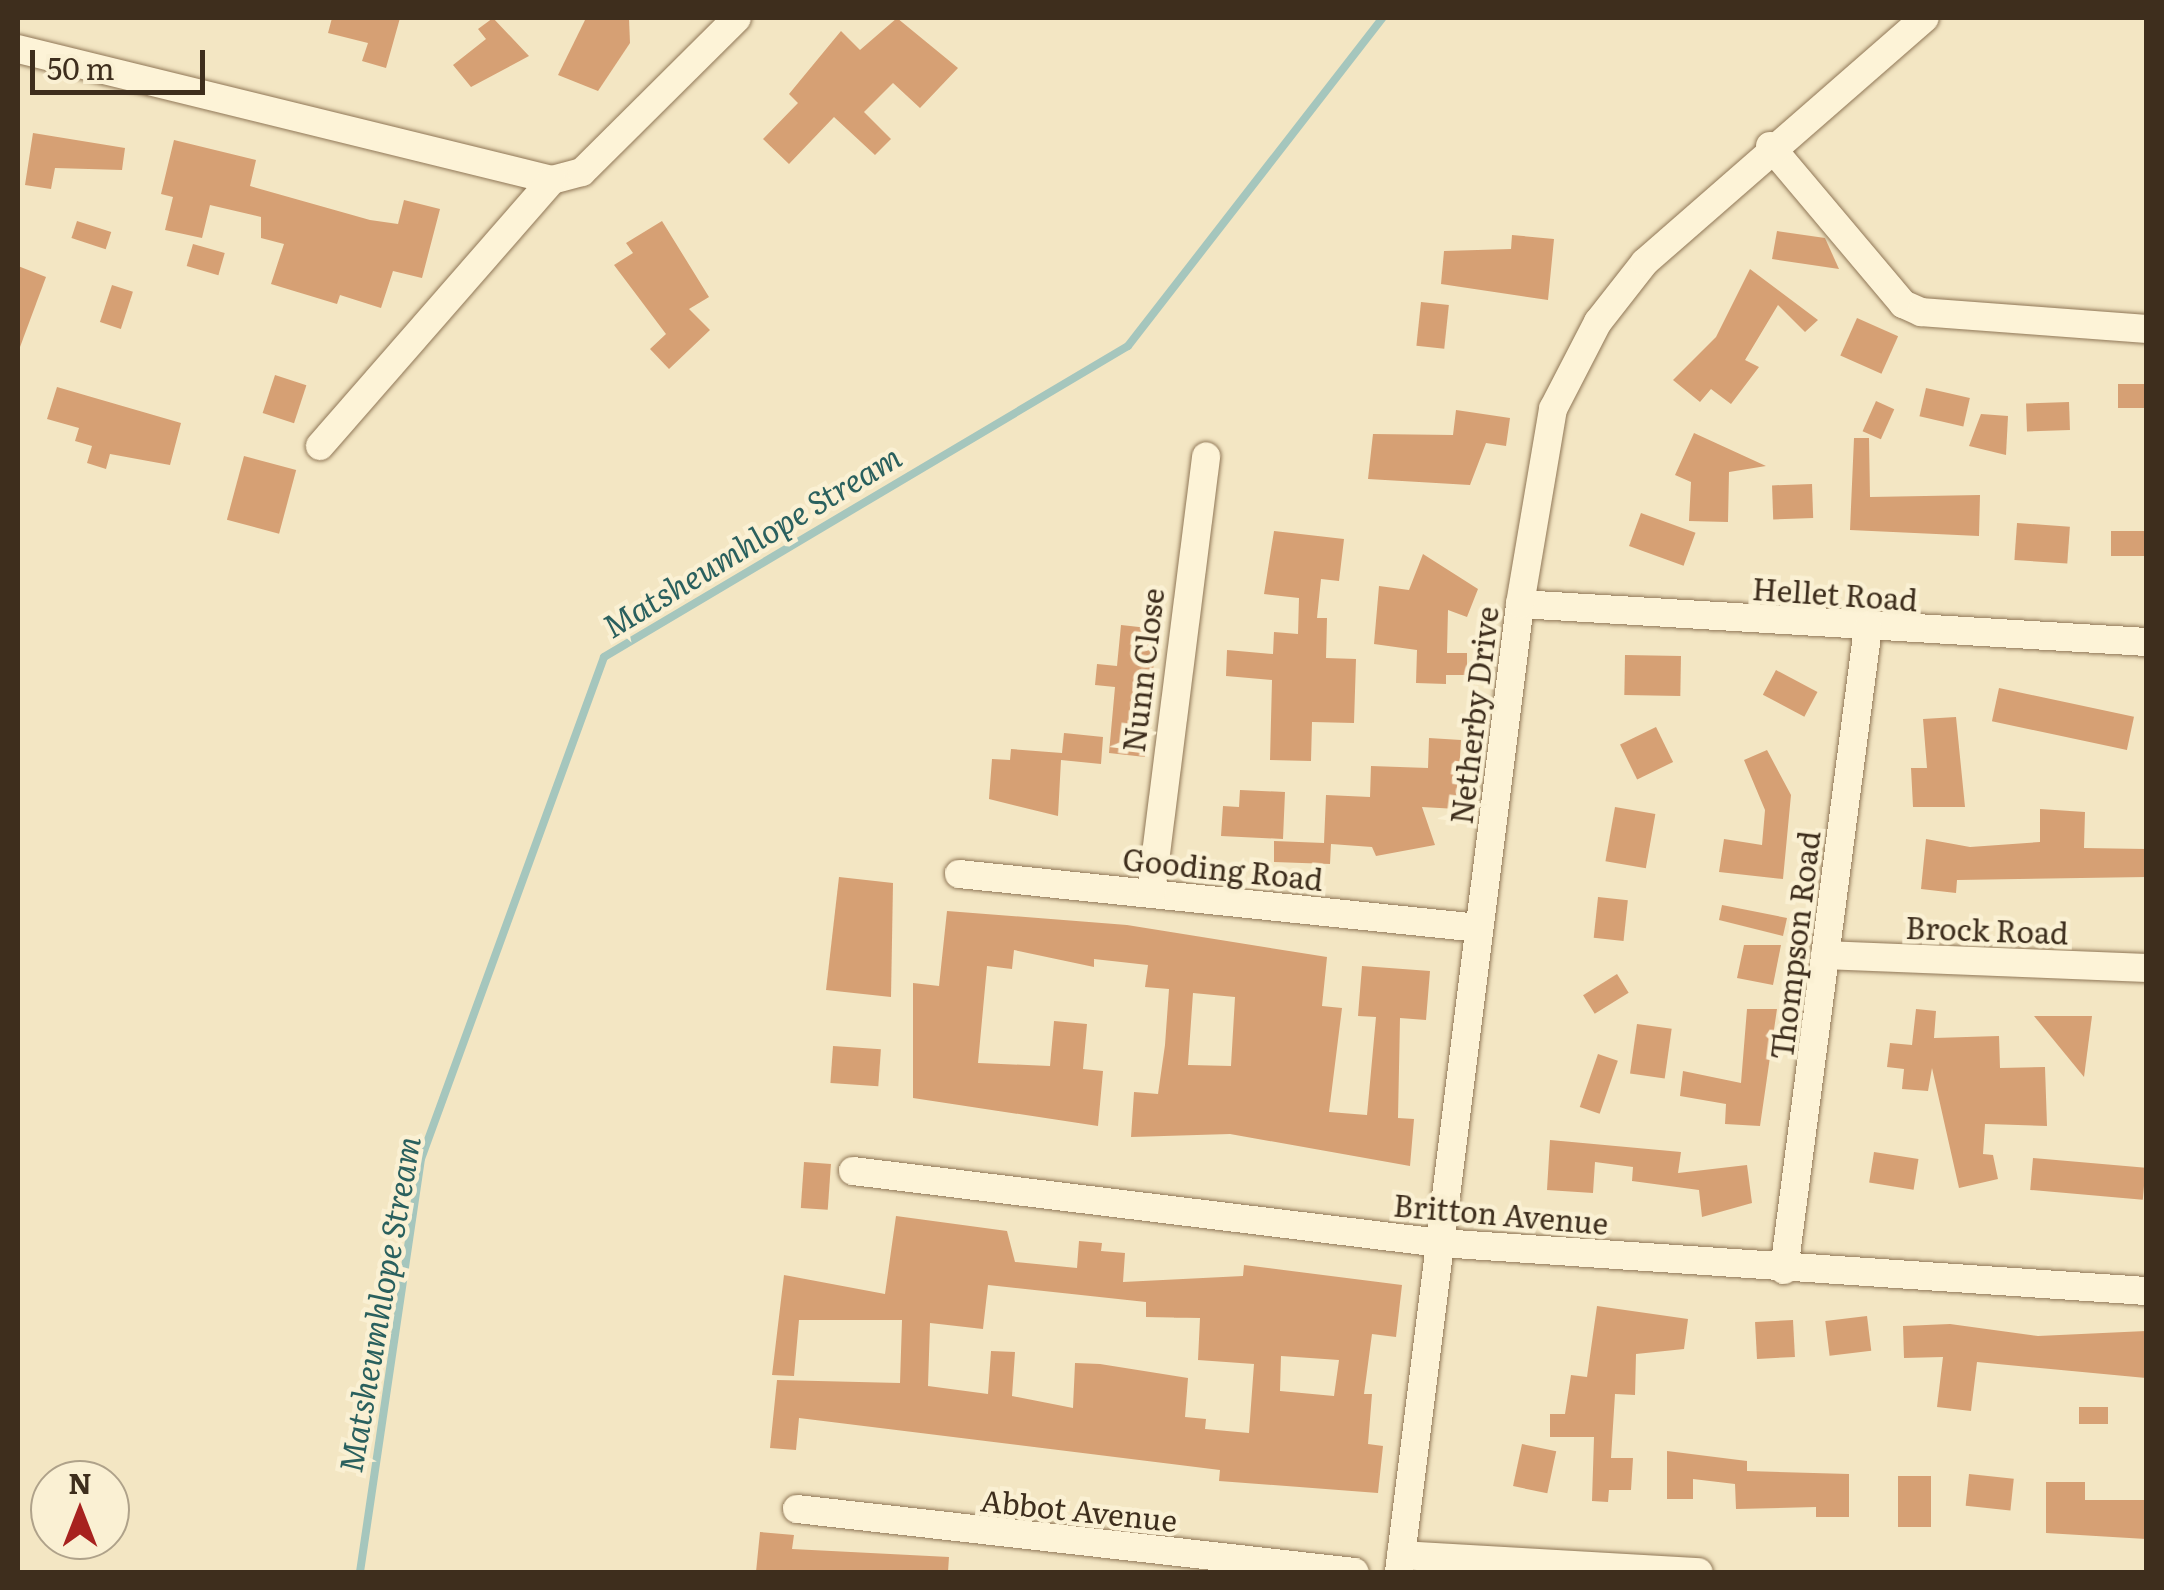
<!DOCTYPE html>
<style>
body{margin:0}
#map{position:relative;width:2164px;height:1590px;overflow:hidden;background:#f3e6c3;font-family:Literata,serif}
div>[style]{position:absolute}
.stream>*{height:8px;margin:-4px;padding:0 4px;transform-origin:4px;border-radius:4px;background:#a5c6bd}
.building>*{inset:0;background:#d6a074;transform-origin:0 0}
.roads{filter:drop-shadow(0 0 2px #907757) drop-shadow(0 0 2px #907757)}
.street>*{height:28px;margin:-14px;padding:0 14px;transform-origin:14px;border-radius:14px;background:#fdf3d7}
span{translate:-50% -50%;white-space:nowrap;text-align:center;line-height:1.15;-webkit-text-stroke:9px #faf0d3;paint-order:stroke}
.street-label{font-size:30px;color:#3e2e1d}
.water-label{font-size:32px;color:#2a605e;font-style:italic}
.frame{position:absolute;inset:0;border:20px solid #3e2e1d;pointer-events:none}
.north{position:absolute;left:30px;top:1460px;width:100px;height:100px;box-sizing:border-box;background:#faf0d3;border:2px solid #afa28a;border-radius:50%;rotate:0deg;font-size:28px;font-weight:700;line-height:40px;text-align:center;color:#3e2e1d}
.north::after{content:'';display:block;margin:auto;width:35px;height:45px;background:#a7221f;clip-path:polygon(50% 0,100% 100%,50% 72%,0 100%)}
.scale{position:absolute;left:30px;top:50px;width:175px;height:45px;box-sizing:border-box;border:5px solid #3e2e1d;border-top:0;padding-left:12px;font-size:30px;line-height:35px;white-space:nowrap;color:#3e2e1d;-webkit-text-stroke:8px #faf0d3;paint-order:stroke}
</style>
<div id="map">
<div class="stream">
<i style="left:360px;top:1572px;width:417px;rotate:-81.6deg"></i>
<i style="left:421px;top:1159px;width:534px;rotate:-69.97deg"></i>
<i style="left:604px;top:657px;width:609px;rotate:-30.69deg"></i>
<i style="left:1128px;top:346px;width:415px;rotate:-52.2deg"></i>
</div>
<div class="building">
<i style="clip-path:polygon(332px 18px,400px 18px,386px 68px,362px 61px,368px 43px,328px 33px)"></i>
<i style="clip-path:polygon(493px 18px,529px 56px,471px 87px,453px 65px,486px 39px,478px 29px)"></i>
<i style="clip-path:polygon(586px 18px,629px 18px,630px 43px,598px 91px,558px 75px)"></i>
<i style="clip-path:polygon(897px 18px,958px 68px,920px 108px,893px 83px,864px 112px,891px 139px,875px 155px,834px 117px,789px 164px,763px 139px,798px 103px,789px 94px,841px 31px,860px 50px)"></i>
<i style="clip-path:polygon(33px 133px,125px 148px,122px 170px,55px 168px,51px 189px,25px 185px)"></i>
<i style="clip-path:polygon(174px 140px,256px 160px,250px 186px,370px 220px,398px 224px,404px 200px,440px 209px,422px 278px,393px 271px,381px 308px,340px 295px,337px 304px,271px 284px,284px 244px,261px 238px,261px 217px,210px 205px,202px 238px,165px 230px,173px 197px,161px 194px)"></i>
<i style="left:77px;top:221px;width:36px;height:18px;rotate:18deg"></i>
<i style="clip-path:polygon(662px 221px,709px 297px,689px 309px,710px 330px,669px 369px,650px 349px,666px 334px,614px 265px,633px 253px,626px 243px)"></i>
<i style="clip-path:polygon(1777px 231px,1825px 238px,1839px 269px,1772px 259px)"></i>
<i style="clip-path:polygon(1512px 235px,1554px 239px,1548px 300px,1441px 284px,1444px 251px,1511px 249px)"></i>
<i style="left:193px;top:244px;width:33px;height:23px;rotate:16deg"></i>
<i style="clip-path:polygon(18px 266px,46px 277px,20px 347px,18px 346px)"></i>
<i style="clip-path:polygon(1750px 269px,1818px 320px,1805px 332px,1778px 305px,1745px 360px,1759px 367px,1731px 404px,1711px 389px,1700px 402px,1673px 380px,1716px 337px)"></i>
<i style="left:112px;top:285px;width:22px;height:39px;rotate:18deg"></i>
<i style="left:1421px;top:302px;width:28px;height:44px;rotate:6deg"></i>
<i style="left:1857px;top:318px;width:45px;height:41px;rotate:24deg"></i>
<i style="left:275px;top:375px;width:33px;height:40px;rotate:18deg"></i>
<i style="left:2118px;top:384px;width:28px;height:24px"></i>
<i style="clip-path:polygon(57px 387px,181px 423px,170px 465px,110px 454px,106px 469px,87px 463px,92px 446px,75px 441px,79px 428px,47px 419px)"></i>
<i style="left:1926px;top:388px;width:45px;height:29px;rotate:13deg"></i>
<i style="left:1876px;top:401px;width:20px;height:33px;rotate:24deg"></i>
<i style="left:2069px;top:402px;width:28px;height:43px;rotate:88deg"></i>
<i style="clip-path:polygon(1456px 410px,1510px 418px,1506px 446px,1486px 443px,1470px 485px,1368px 479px,1373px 434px,1453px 435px)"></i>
<i style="clip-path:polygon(1981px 414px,2008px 416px,2006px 455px,1969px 446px)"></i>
<i style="clip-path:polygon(1694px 433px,1766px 466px,1729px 472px,1728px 522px,1689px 521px,1691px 482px,1675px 475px)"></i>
<i style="clip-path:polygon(1854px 438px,1869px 438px,1870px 497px,1980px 495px,1979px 536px,1850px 530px)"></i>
<i style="left:244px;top:456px;width:54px;height:66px;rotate:15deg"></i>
<i style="left:1812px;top:484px;width:34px;height:40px;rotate:88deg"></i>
<i style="left:1641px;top:513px;width:58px;height:35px;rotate:20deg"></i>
<i style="left:2017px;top:523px;width:53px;height:37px;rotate:4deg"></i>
<i style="clip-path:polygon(1274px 531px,1344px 539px,1339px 581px,1321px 579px,1317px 618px,1327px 618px,1326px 658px,1356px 659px,1354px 723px,1312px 722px,1311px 761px,1270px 760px,1272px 680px,1226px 676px,1227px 650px,1273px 654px,1274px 632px,1298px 634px,1299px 598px,1264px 594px)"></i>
<i style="left:2146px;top:531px;width:25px;height:35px;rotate:90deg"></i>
<i style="clip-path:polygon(1423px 554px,1478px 589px,1467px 617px,1448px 610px,1447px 653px,1467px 653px,1467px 675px,1446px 675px,1446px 684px,1416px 683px,1417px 650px,1374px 644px,1379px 586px,1409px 590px)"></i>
<i style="clip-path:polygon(1121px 625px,1157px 629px,1145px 757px,1109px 753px,1115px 687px,1095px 685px,1097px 664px,1117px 666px)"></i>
<i style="left:1625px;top:655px;width:56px;height:40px;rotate:1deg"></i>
<i style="left:1776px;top:670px;width:47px;height:28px;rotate:28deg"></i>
<i style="left:1999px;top:688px;width:138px;height:34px;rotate:12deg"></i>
<i style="clip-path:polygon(1956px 717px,1965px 807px,1913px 807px,1911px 768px,1927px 768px,1923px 719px)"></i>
<i style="left:1656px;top:727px;width:39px;height:40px;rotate:64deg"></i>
<i style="clip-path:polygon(1064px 733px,1103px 737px,1101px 764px,1061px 760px,1058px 816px,989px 799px,992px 759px,1010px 760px,1011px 749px,1062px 753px)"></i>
<i style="clip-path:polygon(1429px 738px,1461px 740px,1457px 809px,1422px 807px,1435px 845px,1376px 856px,1372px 847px,1331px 844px,1330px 864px,1274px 862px,1274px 841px,1324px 843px,1326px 795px,1370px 797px,1371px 766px,1428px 768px)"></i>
<i style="clip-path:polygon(1767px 750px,1791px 795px,1783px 879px,1719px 872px,1724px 839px,1762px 845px,1765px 810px,1744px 760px)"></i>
<i style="clip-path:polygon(1240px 790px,1285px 792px,1283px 839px,1221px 836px,1223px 806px,1239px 807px)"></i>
<i style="left:1615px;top:807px;width:41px;height:55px;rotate:10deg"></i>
<i style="clip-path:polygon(2040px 809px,2085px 812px,2084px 848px,2146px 849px,2146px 877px,1957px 880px,1956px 893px,1921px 889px,1926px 839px,1970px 847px,2040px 842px)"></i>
<i style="clip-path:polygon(839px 877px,893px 883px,891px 997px,826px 990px)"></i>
<i style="left:1598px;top:897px;width:30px;height:41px;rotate:6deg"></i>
<i style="clip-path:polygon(1722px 905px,1787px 918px,1783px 936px,1719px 920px)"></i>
<i style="clip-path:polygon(evenodd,947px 911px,1127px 925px,1327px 957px,1322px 1006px,1342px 1008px,1329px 1112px,1367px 1115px,1376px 1017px,1358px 1016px,1362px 966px,1430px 971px,1426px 1020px,1400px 1018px,1398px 1118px,1414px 1119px,1410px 1166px,1230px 1134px,1131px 1137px,1134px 1092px,1158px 1094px,1165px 1045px,1169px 989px,1145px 987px,1148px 965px,1094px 959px,1094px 967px,1014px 950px,1012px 969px,987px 966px,978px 1063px,1050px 1066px,1054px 1021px,1087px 1024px,1083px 1069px,1103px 1071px,1098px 1126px,913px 1098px,913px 983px,939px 986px,947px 911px,1193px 993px,1235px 997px,1231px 1066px,1188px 1065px,1193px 993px)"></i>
<i style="clip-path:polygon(1744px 945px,1781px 945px,1773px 985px,1737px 978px)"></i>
<i style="left:1617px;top:974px;width:22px;height:40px;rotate:58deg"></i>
<i style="clip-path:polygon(1747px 1009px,1777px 1009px,1760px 1126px,1725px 1124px,1726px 1104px,1680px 1096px,1683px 1071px,1741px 1083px)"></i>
<i style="clip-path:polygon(1916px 1009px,1936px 1011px,1934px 1038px,1999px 1036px,2000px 1068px,2045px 1067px,2047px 1126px,1985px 1124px,1983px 1154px,1993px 1155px,1998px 1179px,1959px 1188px,1932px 1068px,1928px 1091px,1902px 1089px,1904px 1069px,1887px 1067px,1890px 1043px,1912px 1045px)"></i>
<i style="clip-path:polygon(2034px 1016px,2092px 1016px,2084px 1077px)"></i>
<i style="left:1637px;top:1024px;width:35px;height:50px;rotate:8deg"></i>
<i style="left:833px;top:1046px;width:48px;height:37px;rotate:4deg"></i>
<i style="left:1598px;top:1054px;width:21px;height:56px;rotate:19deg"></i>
<i style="clip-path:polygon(1550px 1140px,1681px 1152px,1678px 1173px,1747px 1165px,1752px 1203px,1702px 1217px,1699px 1190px,1632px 1181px,1633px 1167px,1595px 1162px,1593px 1193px,1547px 1190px)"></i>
<i style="left:1874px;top:1152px;width:45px;height:31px;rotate:9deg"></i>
<i style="left:2033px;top:1158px;width:113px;height:32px;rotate:5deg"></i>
<i style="left:804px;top:1162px;width:27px;height:46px;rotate:4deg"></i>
<i style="clip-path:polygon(evenodd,896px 1216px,1007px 1231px,1015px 1262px,1077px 1268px,1079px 1241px,1102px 1243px,1101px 1251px,1125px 1253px,1123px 1282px,1243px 1276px,1244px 1265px,1402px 1285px,1396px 1337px,1372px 1334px,1364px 1394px,1372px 1394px,1368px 1444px,1383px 1446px,1378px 1493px,1219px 1481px,1220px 1470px,799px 1418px,796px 1450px,770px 1448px,777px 1380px,900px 1383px,902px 1320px,799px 1320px,794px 1376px,772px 1375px,784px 1275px,885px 1294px,896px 1216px,988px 1285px,1146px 1302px,1146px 1317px,1200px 1318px,1198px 1360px,1254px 1364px,1249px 1433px,1205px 1429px,1206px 1419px,1185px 1417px,1188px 1378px,1100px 1364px,1075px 1363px,1073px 1408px,1012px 1396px,1015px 1352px,991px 1351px,988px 1394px,928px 1386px,930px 1323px,983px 1329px,988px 1285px,896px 1216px,1281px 1356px,1339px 1360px,1334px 1396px,1280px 1391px,1281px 1356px)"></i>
<i style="clip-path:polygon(1597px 1306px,1688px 1319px,1684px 1349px,1636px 1354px,1635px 1395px,1615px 1394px,1611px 1458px,1633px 1458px,1631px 1490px,1609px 1490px,1608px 1502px,1592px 1501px,1594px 1437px,1550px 1437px,1550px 1414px,1565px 1414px,1571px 1375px,1587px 1377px)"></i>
<i style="left:1867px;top:1316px;width:35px;height:42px;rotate:83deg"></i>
<i style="left:1793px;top:1320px;width:37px;height:38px;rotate:87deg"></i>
<i style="clip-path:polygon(1950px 1324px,2038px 1336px,2146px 1331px,2146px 1378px,1977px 1362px,1971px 1411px,1937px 1407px,1943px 1357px,1904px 1358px,1903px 1326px)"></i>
<i style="left:2079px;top:1407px;width:29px;height:17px"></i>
<i style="left:1522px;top:1444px;width:35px;height:43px;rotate:12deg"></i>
<i style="clip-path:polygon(1667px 1451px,1747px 1461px,1747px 1471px,1849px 1474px,1849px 1517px,1816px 1517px,1816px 1507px,1736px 1509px,1735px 1484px,1693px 1479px,1693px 1499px,1667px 1499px)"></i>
<i style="left:1969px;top:1474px;width:45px;height:32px;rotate:6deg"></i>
<i style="left:1898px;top:1476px;width:33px;height:51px"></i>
<i style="clip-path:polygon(2046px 1482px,2085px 1482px,2085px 1500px,2146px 1500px,2146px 1539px,2046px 1533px)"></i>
<i style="clip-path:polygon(760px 1532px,794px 1535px,792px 1549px,949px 1557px,948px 1572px,756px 1572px)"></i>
</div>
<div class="roads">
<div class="street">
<i style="left:18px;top:49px;width:550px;rotate:13.78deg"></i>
<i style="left:552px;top:180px;width:31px;rotate:-15deg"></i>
<i style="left:582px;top:172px;width:218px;rotate:-44.8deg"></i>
<i style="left:1770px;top:146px;width:207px;rotate:49.9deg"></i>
<i style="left:1903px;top:304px;width:20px;rotate:24deg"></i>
<i style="left:1921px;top:312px;width:226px;rotate:4.3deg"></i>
<i style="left:320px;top:446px;width:353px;rotate:-48.9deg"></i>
<i style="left:1520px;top:604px;width:627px;rotate:3.47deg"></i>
<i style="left:959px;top:874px;width:523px;rotate:5.93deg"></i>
<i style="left:1151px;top:893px;width:440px;rotate:-82.8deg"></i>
<i style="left:1825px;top:955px;width:321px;rotate:2.3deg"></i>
<i style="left:853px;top:1171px;width:591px;rotate:6.99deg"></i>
<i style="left:1440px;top:1243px;width:708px;rotate:3.89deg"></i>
<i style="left:1784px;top:1270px;width:647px;rotate:-82.55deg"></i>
<i style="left:797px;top:1509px;width:561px;rotate:6.45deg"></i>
<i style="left:1401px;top:1555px;width:298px;rotate:3.3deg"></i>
<i style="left:1399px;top:1572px;width:976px;rotate:-82.87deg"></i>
<i style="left:1520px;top:604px;width:198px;rotate:-80.4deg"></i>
<i style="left:1553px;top:409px;width:98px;rotate:-62.7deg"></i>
<i style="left:1598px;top:322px;width:76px;rotate:-51.9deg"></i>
<i style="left:1645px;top:262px;width:371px;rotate:-41.1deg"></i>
</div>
</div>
<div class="street-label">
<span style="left:1835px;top:593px;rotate:4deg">Hellet Road</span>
<span style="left:1142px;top:670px;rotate:-83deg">Nunn Close</span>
<span style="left:1473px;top:715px;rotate:-83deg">Netherby Drive</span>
<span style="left:1223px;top:868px;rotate:6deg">Gooding Road</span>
<span style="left:1987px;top:929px;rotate:2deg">Brock Road</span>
<span style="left:1794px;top:945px;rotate:-83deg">Thompson Road</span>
<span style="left:1501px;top:1213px;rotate:5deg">Britton Avenue</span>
<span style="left:1079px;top:1509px;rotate:6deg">Abbot Avenue</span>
</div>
<div class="water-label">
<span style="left:751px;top:540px;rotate:-31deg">Matsheumhlope Stream</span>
<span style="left:378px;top:1304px;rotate:-80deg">Matsheumhlope Stream</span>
</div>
<div class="frame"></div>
<div class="north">N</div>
<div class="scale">50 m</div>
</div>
